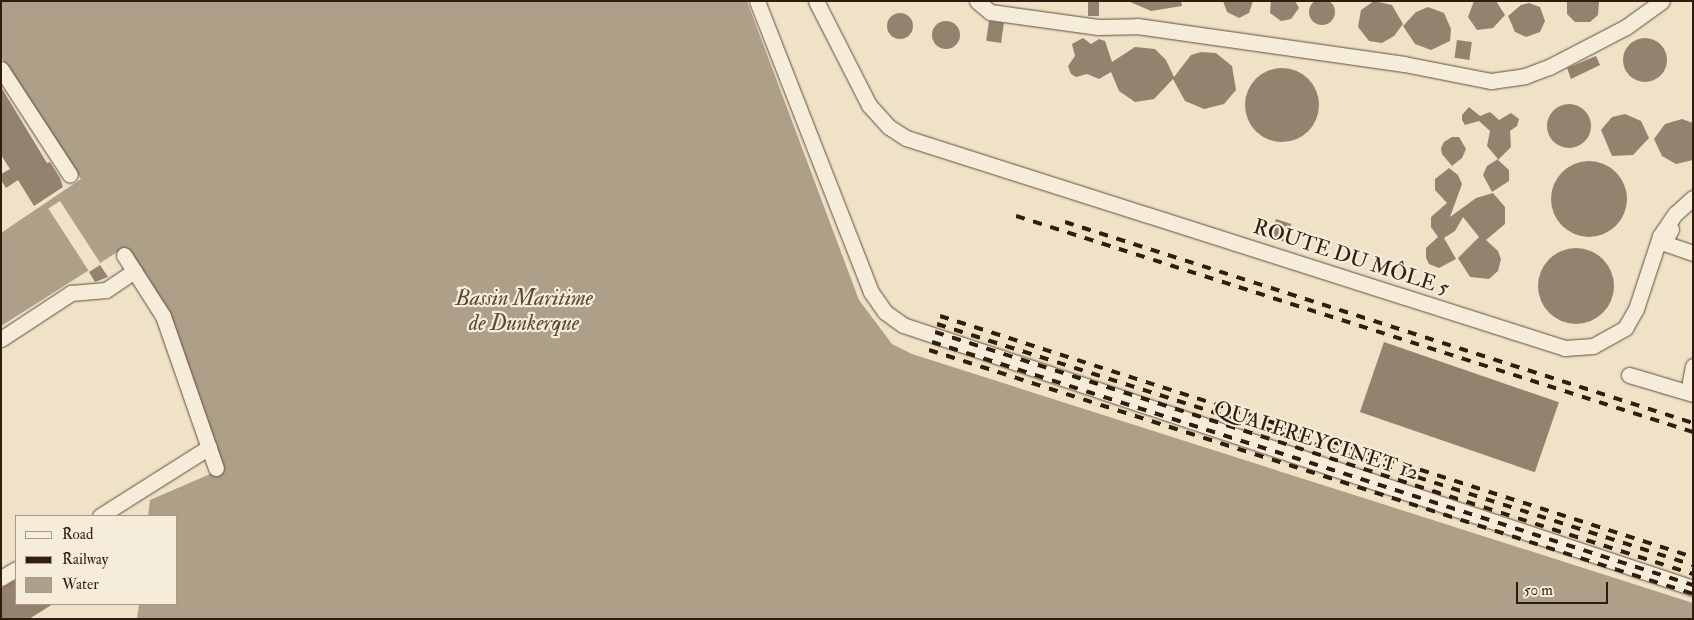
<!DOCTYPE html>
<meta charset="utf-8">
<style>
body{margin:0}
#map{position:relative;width:1694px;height:620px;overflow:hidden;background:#efe2c6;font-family:"IM FELL Double Pica",serif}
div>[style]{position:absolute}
.water>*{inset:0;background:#ae9f88}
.pier>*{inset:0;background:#efe2c6;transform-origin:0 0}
.building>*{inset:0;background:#93836e;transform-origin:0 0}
.round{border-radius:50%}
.roads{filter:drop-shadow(0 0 1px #604e3d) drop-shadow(0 0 1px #604e3d)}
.minor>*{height:15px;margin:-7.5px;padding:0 7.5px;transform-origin:7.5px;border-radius:7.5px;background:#f5ecda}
.rail>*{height:4px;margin-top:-2px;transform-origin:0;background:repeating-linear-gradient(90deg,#301d0f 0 9px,transparent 0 18px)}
span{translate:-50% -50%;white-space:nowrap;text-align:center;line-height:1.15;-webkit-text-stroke:4.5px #f5ecda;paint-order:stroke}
.street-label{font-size:21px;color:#301d0f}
.water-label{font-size:22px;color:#5c4a39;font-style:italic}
.frame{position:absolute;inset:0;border:2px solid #301d0f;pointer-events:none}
.legend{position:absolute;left:15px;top:515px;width:162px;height:90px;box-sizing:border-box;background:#f5ecda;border:1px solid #a69989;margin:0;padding:6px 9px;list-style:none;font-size:15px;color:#301d0f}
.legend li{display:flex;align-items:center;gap:10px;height:25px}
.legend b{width:25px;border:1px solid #a69989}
.scale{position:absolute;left:1516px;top:582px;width:92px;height:22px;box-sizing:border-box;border:2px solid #301d0f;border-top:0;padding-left:6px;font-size:15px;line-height:18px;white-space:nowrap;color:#301d0f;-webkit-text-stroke:4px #f5ecda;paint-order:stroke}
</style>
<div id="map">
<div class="water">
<i style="clip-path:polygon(1px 1px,747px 1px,859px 300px,892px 344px,912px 354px,1693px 603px,1693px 619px,137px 619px,139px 604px,176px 604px,176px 516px,148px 516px,150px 500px,224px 468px,167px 312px,119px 251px,1px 326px,1px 233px,81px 179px,1px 57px)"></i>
</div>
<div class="pier">
<i style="left:60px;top:201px;width:74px;height:14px;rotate:57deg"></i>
</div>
<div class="building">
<i class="round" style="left:1309px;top:-1px;width:26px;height:26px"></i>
<i style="left:1088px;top:1px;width:11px;height:15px"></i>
<i style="clip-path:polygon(1128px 1px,1181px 1px,1182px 6px,1151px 11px)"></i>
<i style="clip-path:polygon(1223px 1px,1253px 1px,1249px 13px,1239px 18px,1227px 12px)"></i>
<i style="clip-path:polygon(1271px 1px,1295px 1px,1299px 8px,1291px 19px,1281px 21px,1270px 13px)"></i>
<i style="clip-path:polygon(1374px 1px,1392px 5px,1403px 24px,1394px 36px,1382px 43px,1369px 41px,1358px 27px,1361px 10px)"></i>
<i style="clip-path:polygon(1474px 1px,1496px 1px,1505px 15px,1493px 28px,1477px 30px,1468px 17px)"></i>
<i style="clip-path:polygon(1567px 1px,1599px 1px,1598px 15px,1590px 22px,1575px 22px,1567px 14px)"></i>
<i style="clip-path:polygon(1529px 3px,1540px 7px,1545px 21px,1540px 32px,1526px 37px,1515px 32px,1508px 16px,1521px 5px)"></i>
<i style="clip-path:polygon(1428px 7px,1444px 13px,1451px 29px,1450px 41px,1431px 50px,1415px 44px,1403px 26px,1416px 12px)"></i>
<i class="round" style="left:887px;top:13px;width:26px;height:26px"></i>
<i style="left:989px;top:21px;width:15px;height:20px;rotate:8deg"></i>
<i class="round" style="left:932px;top:21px;width:28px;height:28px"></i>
<i class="round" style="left:1623px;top:38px;width:44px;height:44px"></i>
<i style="clip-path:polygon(1083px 38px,1091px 44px,1099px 39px,1105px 41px,1112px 62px,1135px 47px,1155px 49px,1166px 60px,1174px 77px,1191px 55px,1201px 52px,1216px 53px,1232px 66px,1236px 90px,1224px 104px,1204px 109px,1185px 101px,1173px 79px,1154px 99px,1135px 102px,1119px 91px,1111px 72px,1099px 79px,1087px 74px,1076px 77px,1071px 74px,1068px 66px,1075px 56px,1072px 44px)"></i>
<i style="left:1457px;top:40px;width:15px;height:18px;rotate:8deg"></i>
<i style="clip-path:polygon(1596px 56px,1600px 65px,1571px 79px,1567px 68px)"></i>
<i class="round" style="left:1245px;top:68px;width:74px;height:74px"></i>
<i style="clip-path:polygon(1px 87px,47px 163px,50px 162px,60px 178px,63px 187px,34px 206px,18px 180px,6px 188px,1px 180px,1px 174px,10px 169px,1px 155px)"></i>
<i class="round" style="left:1547px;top:104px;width:44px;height:44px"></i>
<i style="clip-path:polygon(1469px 107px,1480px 116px,1490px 112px,1499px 120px,1511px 113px,1519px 119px,1517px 126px,1510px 131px,1511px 147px,1498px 160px,1509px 170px,1509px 181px,1492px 192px,1483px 175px,1487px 166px,1498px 159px,1487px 146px,1490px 131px,1479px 121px,1465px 125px,1462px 120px,1462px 115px)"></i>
<i style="clip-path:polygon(1625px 114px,1641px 121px,1649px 138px,1633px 155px,1612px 156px,1601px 130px,1612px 117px)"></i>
<i style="clip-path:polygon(1682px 119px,1693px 123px,1693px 160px,1676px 164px,1662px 156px,1654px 139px,1665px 124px)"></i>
<i style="clip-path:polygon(1452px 137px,1459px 137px,1466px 149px,1462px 158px,1452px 166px,1442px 154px,1441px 148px,1444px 142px)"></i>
<i class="round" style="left:1551px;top:161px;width:76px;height:76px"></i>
<i style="clip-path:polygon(1449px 168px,1458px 175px,1462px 184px,1450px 217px,1476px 198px,1493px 193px,1505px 207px,1505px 224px,1486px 240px,1498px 251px,1501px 259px,1498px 271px,1489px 279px,1470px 277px,1458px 258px,1479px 237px,1463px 217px,1455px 231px,1444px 238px,1456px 259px,1439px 268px,1429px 264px,1426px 258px,1426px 248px,1438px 237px,1431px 227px,1431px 217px,1447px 203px,1435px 190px,1435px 179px)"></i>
<i style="left:1276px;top:219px;width:16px;height:19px;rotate:18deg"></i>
<i class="round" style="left:1538px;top:248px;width:76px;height:76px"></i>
<i style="clip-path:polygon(100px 265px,108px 277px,95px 282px,89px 272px)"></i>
<i style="left:1384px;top:342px;width:185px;height:74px;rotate:19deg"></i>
<i style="clip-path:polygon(16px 580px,16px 604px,53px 604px,29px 619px,1px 619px,1px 588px)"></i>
</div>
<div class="roads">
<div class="minor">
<i style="left:757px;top:1px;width:313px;rotate:68.6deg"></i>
<i style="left:871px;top:292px;width:24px;rotate:55deg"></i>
<i style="left:885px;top:312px;width:22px;rotate:36deg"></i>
<i style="left:903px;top:325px;width:833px;rotate:18.41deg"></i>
<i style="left:816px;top:1px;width:117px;rotate:63deg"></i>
<i style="left:869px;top:105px;width:30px;rotate:48deg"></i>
<i style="left:889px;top:127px;width:20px;rotate:33deg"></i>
<i style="left:906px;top:138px;width:692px;rotate:17.68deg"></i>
<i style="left:1565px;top:348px;width:28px;rotate:-4deg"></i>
<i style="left:1593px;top:346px;width:37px;rotate:-29deg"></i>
<i style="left:1625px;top:328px;width:22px;rotate:-60deg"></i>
<i style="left:1636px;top:309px;width:77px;rotate:-71.8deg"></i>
<i style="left:1660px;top:236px;width:27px;rotate:-56deg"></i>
<i style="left:1675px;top:214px;width:24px;rotate:-42deg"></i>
<i style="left:977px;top:1px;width:17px;rotate:40deg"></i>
<i style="left:990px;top:12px;width:109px;rotate:7.9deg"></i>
<i style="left:1098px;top:27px;width:39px;rotate:-1deg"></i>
<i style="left:1137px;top:26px;width:270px;rotate:8.1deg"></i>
<i style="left:1404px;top:64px;width:89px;rotate:11.1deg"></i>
<i style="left:1491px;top:81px;width:34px;rotate:-8deg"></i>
<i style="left:1525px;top:76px;width:26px;rotate:-21deg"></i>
<i style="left:1549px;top:67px;width:87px;rotate:-27.5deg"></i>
<i style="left:1626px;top:27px;width:44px;rotate:-35.8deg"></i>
<i style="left:1px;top:69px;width:126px;rotate:56.9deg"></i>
<i style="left:1671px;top:229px;width:16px;rotate:117deg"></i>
<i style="left:1664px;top:243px;width:31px;rotate:19deg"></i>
<i style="left:124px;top:255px;width:72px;rotate:57.4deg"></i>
<i style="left:163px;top:316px;width:161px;rotate:70.8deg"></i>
<i style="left:1px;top:339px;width:84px;rotate:-33.3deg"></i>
<i style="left:71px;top:293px;width:35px;rotate:-5deg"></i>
<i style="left:106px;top:290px;width:34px;rotate:-34deg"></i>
<i style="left:1693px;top:366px;width:16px;rotate:101deg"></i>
<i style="left:1690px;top:382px;width:8px;rotate:67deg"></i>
<i style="left:1629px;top:375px;width:67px;rotate:16.5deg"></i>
<i style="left:100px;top:516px;width:129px;rotate:-32.3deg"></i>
<i style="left:1px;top:578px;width:17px;rotate:-31deg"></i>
</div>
</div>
<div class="rail">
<i style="left:1016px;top:216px;width:711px;rotate:17.7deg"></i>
<i style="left:1065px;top:222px;width:659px;rotate:17.75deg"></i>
<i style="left:940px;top:316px;width:791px;rotate:17.75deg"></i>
<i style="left:937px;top:324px;width:793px;rotate:17.68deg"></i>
<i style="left:935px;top:332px;width:796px;rotate:17.71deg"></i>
<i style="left:932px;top:342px;width:799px;rotate:17.71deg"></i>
<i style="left:929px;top:350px;width:802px;rotate:17.71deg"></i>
</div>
<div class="street-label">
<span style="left:1351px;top:258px;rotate:18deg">ROUTE DU MÔLE 5</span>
<span style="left:1316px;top:441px;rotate:18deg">QUAI FREYCINET 12</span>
</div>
<div class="water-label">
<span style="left:524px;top:311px">Bassin Maritime<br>de Dunkerque</span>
</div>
<div class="frame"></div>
<ul class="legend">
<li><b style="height:6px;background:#f5ecda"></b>Road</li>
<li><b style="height:6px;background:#301d0f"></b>Railway</li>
<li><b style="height:14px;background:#ae9f88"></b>Water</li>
</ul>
<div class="scale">50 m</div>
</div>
